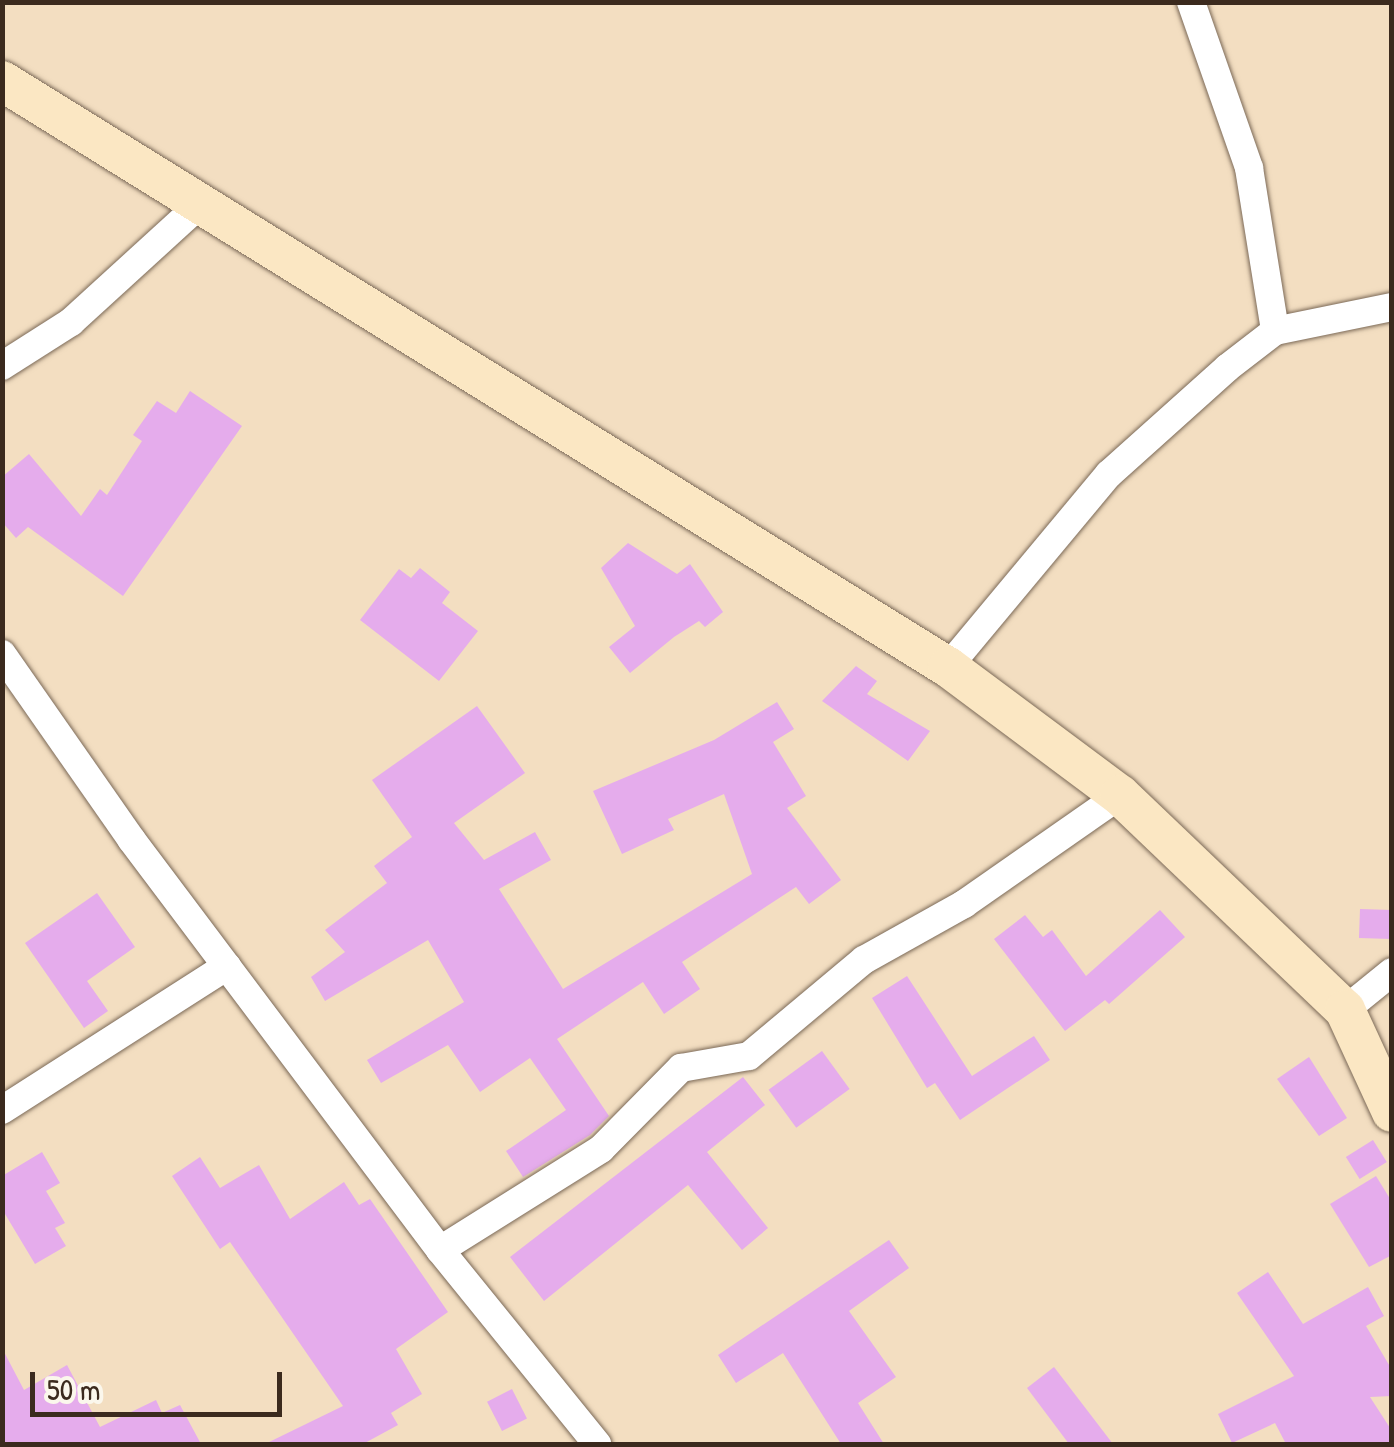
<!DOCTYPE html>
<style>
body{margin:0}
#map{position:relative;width:1394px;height:1447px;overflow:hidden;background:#f3dec1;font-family:"Patrick Hand",sans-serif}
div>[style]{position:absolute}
.building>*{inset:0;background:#e5acec;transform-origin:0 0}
.roads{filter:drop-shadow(0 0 2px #7b6957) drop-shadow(0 0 2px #7b6957)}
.street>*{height:28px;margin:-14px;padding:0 14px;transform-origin:14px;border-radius:14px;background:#fff}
.secondary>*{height:40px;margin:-20px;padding:0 20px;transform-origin:20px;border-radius:20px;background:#fbe7c3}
span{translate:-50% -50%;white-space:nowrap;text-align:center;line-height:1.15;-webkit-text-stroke:10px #fbf7ec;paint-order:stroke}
.frame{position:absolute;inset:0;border:5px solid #3b2a1e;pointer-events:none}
.scale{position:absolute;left:30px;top:1372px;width:252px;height:45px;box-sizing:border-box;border:5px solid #3b2a1e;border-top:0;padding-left:12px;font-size:30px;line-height:35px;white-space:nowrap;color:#3b2a1e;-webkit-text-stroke:8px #fbf7ec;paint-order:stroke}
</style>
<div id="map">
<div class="building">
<i style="clip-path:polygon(190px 391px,242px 426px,123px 596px,28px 527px,16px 538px,2px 522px,2px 477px,29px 454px,81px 516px,100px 489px,107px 495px,142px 441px,133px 435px,157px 401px,176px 413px)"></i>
<i style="clip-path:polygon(628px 543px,677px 574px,690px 564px,723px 612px,705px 627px,699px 621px,674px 637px,630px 673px,609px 647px,635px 626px,601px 568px)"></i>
<i style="clip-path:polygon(420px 568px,450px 592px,442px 603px,478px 631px,439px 681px,360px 620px,399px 569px,411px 578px)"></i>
<i style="clip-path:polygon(856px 666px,877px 681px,867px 694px,930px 731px,908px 761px,822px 701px)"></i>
<i style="clip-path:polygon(777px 702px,794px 729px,773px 742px,806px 796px,787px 808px,841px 880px,809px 904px,796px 887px,682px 962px,700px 989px,664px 1014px,643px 982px,557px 1039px,609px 1116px,590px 1135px,523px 1177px,506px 1151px,566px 1110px,530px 1058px,480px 1092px,448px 1045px,381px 1083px,367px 1060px,464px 1002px,428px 940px,325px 1001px,311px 977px,345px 952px,325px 930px,387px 883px,374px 866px,412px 837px,372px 780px,477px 706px,525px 773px,454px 823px,484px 860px,535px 832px,551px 860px,499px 889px,563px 989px,752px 874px,724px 794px,668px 819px,674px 830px,622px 854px,593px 791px,714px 740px)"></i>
<i style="clip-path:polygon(97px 893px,135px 947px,87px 981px,108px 1011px,84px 1028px,25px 943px)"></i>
<i style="left:1360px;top:909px;width:32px;height:29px;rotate:2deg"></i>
<i style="clip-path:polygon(1160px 910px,1185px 937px,1109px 1004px,1105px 1000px,1065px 1031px,994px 939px,1025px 915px,1043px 937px,1052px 930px,1086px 976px)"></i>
<i style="clip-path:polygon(907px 976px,972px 1076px,1034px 1036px,1050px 1060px,960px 1120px,935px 1083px,927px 1088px,872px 998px)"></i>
<i style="left:822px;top:1051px;width:47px;height:66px;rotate:54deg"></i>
<i style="clip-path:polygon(1309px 1057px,1347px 1118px,1319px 1136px,1277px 1079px)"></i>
<i style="clip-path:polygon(743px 1077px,765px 1105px,707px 1152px,768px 1228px,742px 1250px,688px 1185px,544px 1301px,510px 1257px)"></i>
<i style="left:1373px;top:1140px;width:26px;height:32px;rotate:58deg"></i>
<i style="clip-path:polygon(42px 1152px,60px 1183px,46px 1191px,65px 1223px,55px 1228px,66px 1246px,35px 1264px,2px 1209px,2px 1176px)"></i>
<i style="clip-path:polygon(200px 1157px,220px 1188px,259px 1165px,290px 1219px,344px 1182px,359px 1205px,370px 1199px,448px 1312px,396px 1349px,422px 1394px,391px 1413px,398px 1425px,363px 1444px,265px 1444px,343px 1406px,230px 1242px,220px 1249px,172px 1176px)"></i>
<i style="clip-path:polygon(1376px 1176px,1392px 1202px,1392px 1255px,1369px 1267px,1330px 1204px)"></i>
<i style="clip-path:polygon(889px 1240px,909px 1268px,849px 1311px,896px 1377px,858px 1403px,884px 1444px,841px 1444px,783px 1353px,736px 1383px,718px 1355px)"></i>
<i style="clip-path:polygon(1268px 1272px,1303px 1324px,1368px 1287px,1384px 1316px,1366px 1326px,1392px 1370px,1392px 1396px,1370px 1397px,1392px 1431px,1392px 1444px,1286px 1444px,1275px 1423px,1232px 1443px,1218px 1414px,1294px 1376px,1237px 1293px)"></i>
<i style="clip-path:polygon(2px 1348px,24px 1390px,67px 1365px,100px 1427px,156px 1400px,162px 1413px,180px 1405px,201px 1444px,2px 1444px)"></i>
<i style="clip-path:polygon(1054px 1367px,1113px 1444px,1069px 1444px,1027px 1388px)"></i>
<i style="left:512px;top:1389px;width:33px;height:28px;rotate:63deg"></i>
</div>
<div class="roads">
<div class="street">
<i style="left:1191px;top:2px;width:176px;rotate:70.7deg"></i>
<i style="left:1249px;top:168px;width:165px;rotate:80.9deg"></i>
<i style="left:2px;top:366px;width:82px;rotate:-32.5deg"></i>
<i style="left:71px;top:322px;width:173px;rotate:-42.4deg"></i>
<i style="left:2px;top:654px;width:226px;rotate:55.1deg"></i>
<i style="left:131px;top:839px;width:514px;rotate:53.06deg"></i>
<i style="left:440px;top:1250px;width:250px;rotate:51deg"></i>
<i style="left:948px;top:667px;width:251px;rotate:-50.2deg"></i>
<i style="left:1109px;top:474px;width:159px;rotate:-41.9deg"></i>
<i style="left:1227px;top:368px;width:61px;rotate:-37.6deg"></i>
<i style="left:1275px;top:331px;width:119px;rotate:-11.6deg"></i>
<i style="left:1345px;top:1010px;width:60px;rotate:-39deg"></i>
<i style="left:2px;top:1110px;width:267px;rotate:-32.6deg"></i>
<i style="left:440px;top:1250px;width:190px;rotate:-32.1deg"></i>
<i style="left:601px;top:1149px;width:114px;rotate:-45.4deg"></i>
<i style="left:681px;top:1068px;width:69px;rotate:-10deg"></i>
<i style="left:749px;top:1056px;width:150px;rotate:-39.9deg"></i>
<i style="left:864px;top:960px;width:115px;rotate:-29.2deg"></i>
<i style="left:964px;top:904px;width:190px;rotate:-34.9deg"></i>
</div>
<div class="secondary">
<i style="left:2px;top:81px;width:1113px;rotate:31.78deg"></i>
<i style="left:948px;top:667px;width:214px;rotate:36.7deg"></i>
<i style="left:1120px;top:795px;width:311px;rotate:43.7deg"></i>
<i style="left:1345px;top:1010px;width:112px;rotate:65.3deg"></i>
</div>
</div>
<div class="frame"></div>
<div class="scale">50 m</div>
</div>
